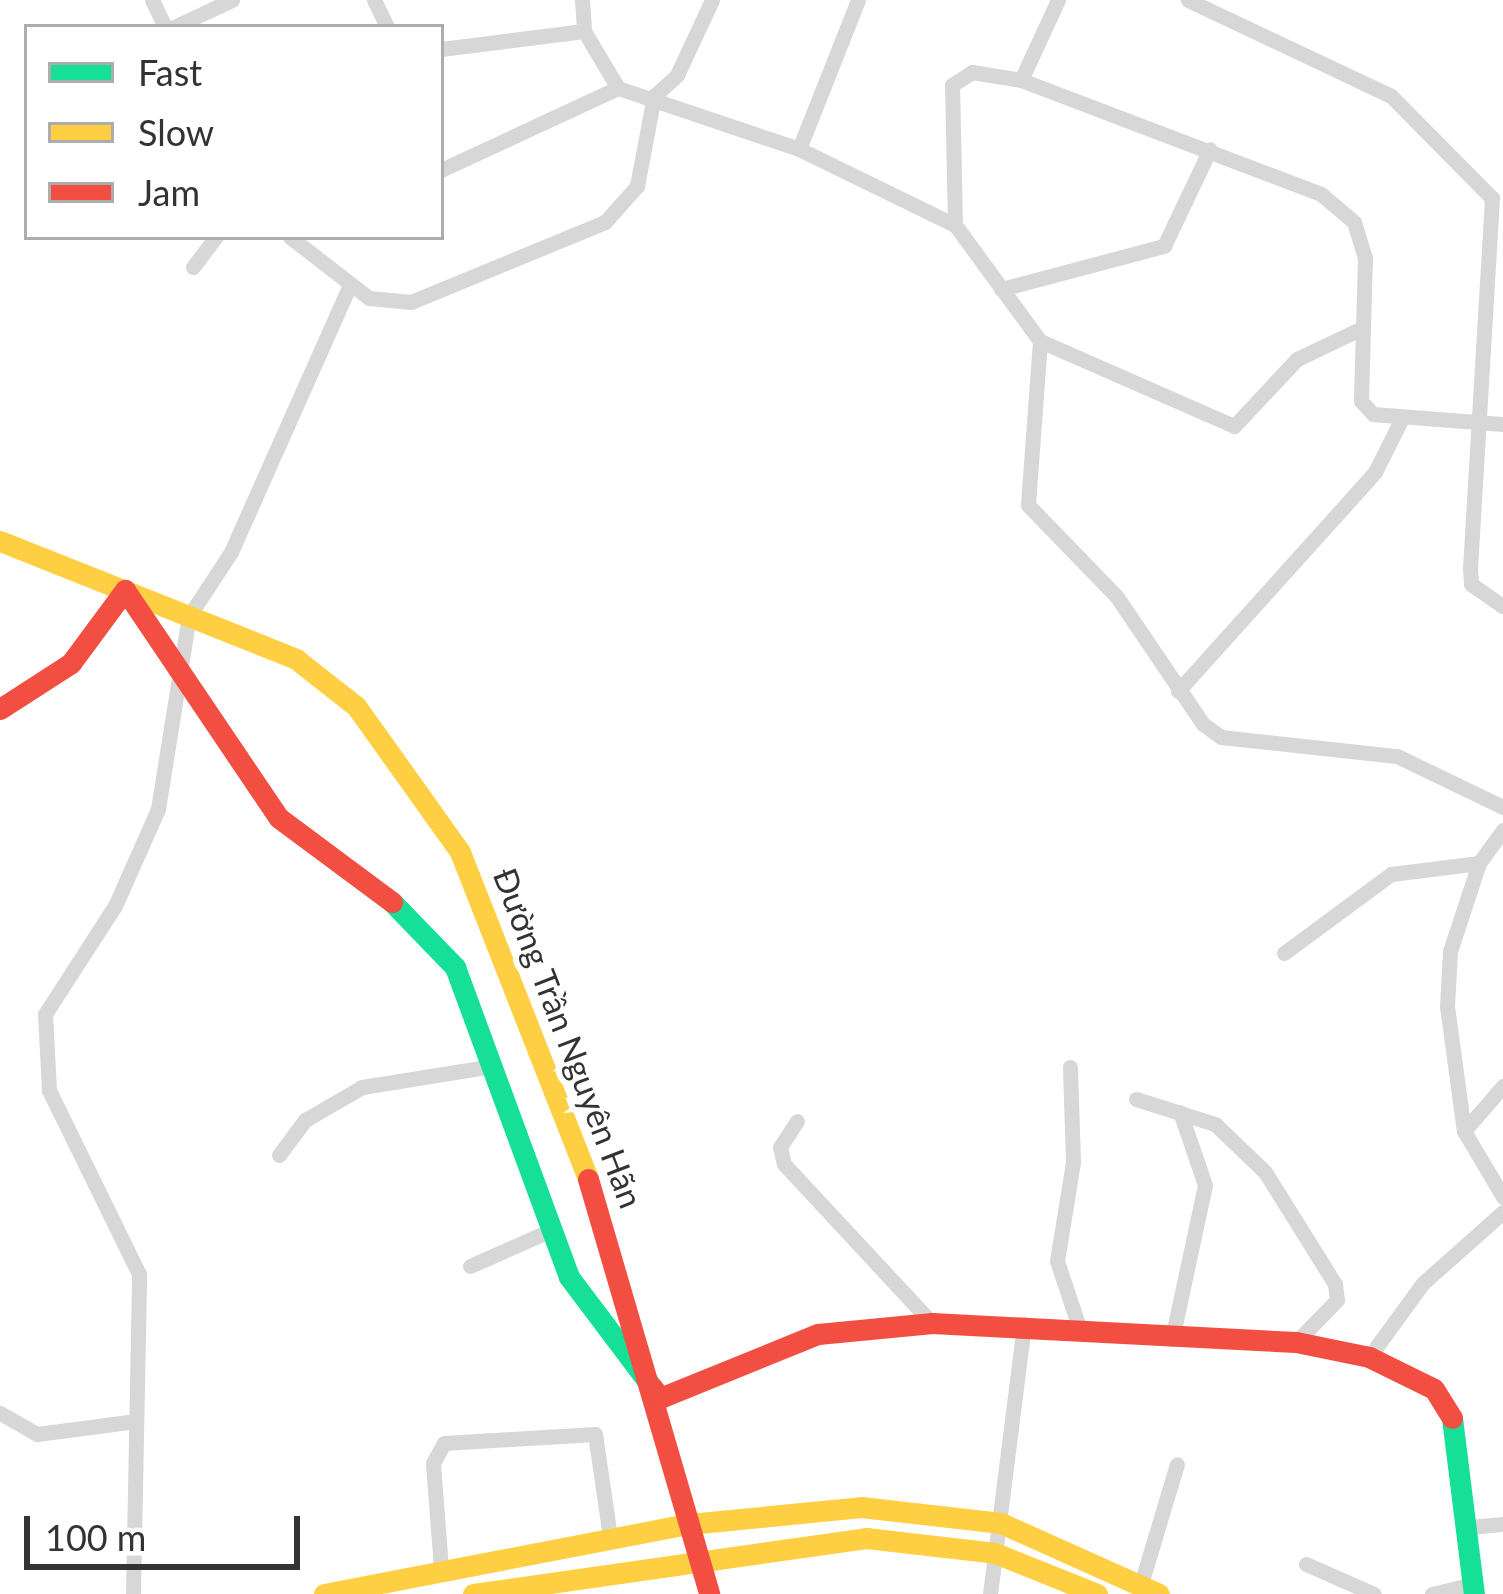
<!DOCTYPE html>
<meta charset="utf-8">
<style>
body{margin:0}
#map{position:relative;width:1503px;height:1594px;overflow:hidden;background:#fff;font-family:Lato,sans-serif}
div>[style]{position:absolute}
.street>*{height:15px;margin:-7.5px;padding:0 7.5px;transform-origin:7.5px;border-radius:7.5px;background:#d7d7d7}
.fast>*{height:21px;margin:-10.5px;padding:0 10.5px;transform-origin:10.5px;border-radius:10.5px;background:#16e098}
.slow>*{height:21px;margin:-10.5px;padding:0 10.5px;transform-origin:10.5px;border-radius:10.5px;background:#ffcf43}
.jam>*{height:21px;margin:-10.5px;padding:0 10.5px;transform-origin:10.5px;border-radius:10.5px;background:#f24e42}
span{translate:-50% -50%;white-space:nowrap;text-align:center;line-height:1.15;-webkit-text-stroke:12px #fff;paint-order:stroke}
.street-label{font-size:33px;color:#333}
.legend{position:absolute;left:24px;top:24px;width:420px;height:216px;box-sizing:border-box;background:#fff;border:3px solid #adadad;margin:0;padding:15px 21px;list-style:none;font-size:36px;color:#333}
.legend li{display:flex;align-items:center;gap:24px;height:60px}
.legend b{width:60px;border:3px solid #adadad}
.scale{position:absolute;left:24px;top:1516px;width:276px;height:54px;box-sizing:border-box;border:6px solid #333;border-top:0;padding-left:15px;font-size:36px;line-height:42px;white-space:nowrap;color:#333;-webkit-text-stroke:9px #fff;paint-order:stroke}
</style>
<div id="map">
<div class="street">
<i style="left:152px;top:0;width:30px;rotate:64deg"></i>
<i style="left:374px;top:0;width:30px;rotate:64deg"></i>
<i style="left:582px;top:0;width:31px;rotate:86deg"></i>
<i style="left:584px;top:31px;width:66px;rotate:59.2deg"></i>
<i style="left:1188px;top:0;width:225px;rotate:25.3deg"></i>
<i style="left:1391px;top:96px;width:144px;rotate:45.3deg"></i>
<i style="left:1492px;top:198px;width:371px;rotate:93.4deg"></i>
<i style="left:1470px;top:568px;width:16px;rotate:86deg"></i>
<i style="left:1471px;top:584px;width:39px;rotate:35deg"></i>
<i style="left:174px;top:27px;width:64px;rotate:-25deg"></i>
<i style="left:441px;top:49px;width:144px;rotate:-7.2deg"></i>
<i style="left:1021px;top:80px;width:88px;rotate:-65.2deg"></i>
<i style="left:799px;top:149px;width:160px;rotate:-68.4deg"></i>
<i style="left:441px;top:170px;width:195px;rotate:-24.9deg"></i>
<i style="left:618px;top:88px;width:191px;rotate:18.6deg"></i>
<i style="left:799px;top:149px;width:174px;rotate:26deg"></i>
<i style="left:290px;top:237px;width:100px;rotate:37.7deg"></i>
<i style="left:369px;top:298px;width:42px;rotate:5.4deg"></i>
<i style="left:411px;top:302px;width:210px;rotate:-22.4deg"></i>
<i style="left:605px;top:222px;width:48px;rotate:-48.4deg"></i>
<i style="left:637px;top:186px;width:92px;rotate:-79.3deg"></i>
<i style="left:654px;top:96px;width:31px;rotate:-42deg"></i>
<i style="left:677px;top:75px;width:83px;rotate:-65deg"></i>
<i style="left:193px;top:267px;width:38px;rotate:-53deg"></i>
<i style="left:1001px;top:289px;width:169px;rotate:-14.8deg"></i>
<i style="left:1164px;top:246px;width:107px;rotate:-64.6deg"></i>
<i style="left:1360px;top:329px;width:70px;rotate:154.5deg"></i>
<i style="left:1297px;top:359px;width:92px;rotate:133.2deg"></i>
<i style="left:1234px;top:426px;width:212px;rotate:-156.3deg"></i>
<i style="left:1040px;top:341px;width:144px;rotate:-126.2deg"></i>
<i style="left:955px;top:225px;width:140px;rotate:-91.2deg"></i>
<i style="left:952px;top:85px;width:24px;rotate:-33deg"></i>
<i style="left:972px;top:72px;width:50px;rotate:9.3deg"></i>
<i style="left:1021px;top:80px;width:321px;rotate:20.8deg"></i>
<i style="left:1321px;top:194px;width:43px;rotate:40.3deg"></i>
<i style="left:1354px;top:222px;width:37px;rotate:73deg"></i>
<i style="left:1365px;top:257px;width:144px;rotate:91.6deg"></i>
<i style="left:1361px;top:401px;width:18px;rotate:47deg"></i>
<i style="left:1373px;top:414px;width:130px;rotate:4.4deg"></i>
<i style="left:1040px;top:341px;width:164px;rotate:94.2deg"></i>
<i style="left:1028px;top:505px;width:128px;rotate:45.9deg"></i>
<i style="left:1117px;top:597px;width:153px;rotate:55.9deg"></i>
<i style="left:1203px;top:724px;width:22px;rotate:36deg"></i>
<i style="left:1221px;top:737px;width:177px;rotate:6.2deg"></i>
<i style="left:1397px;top:756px;width:118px;rotate:25.7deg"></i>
<i style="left:1178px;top:691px;width:295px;rotate:-48deg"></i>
<i style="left:1375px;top:472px;width:60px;rotate:-63.4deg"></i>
<i style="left:1479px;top:863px;width:41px;rotate:-54deg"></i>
<i style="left:1284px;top:953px;width:133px;rotate:-36.4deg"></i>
<i style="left:1391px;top:874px;width:89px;rotate:-7.1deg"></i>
<i style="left:1479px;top:863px;width:93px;rotate:108.2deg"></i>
<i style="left:1450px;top:951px;width:55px;rotate:93.1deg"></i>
<i style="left:1447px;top:1006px;width:126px;rotate:82.3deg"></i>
<i style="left:1464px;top:1131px;width:77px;rotate:59.4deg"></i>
<i style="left:1070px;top:1067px;width:95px;rotate:88.2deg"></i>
<i style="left:1073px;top:1162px;width:100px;rotate:99.2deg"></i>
<i style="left:1057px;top:1261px;width:73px;rotate:71.6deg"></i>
<i style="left:1136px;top:1099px;width:83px;rotate:17.6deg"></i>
<i style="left:1215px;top:1124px;width:69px;rotate:43.8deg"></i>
<i style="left:1265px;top:1172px;width:132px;rotate:58deg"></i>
<i style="left:1335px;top:1284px;width:16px;rotate:83deg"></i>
<i style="left:1337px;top:1300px;width:59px;rotate:134.3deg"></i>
<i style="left:797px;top:1121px;width:31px;rotate:123deg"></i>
<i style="left:780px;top:1147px;width:17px;rotate:77deg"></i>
<i style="left:784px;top:1164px;width:217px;rotate:47.1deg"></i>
<i style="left:1464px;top:1131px;width:60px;rotate:-49.1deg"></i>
<i style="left:279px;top:1155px;width:44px;rotate:-53.4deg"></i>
<i style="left:305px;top:1120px;width:66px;rotate:-30.1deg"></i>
<i style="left:362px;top:1087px;width:133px;rotate:-9.1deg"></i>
<i style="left:470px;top:1266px;width:86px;rotate:-23.9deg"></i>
<i style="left:1172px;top:1339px;width:157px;rotate:-77.9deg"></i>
<i style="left:1205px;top:1185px;width:77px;rotate:-108.9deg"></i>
<i style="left:1369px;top:1357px;width:92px;rotate:-53.9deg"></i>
<i style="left:1423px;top:1283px;width:107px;rotate:-41.6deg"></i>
<i style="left:0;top:1413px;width:43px;rotate:29.6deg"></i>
<i style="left:37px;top:1434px;width:100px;rotate:-7.5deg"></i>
<i style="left:1469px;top:1527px;width:34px;rotate:-5deg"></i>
<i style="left:1306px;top:1564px;width:74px;rotate:23.8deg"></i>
<i style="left:441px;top:1568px;width:105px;rotate:-94.4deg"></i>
<i style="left:433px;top:1463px;width:23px;rotate:-61deg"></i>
<i style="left:444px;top:1443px;width:151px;rotate:-3.4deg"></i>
<i style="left:595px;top:1434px;width:104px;rotate:81.7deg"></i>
<i style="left:1141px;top:1584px;width:125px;rotate:-73.3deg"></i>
<i style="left:133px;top:1594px;width:320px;rotate:-88.9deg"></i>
<i style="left:139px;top:1274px;width:205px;rotate:-116.1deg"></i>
<i style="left:49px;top:1090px;width:76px;rotate:-93deg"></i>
<i style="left:45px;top:1014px;width:129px;rotate:-57.1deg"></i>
<i style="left:115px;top:906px;width:106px;rotate:-66.1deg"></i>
<i style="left:158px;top:809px;width:195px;rotate:-80.9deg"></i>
<i style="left:189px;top:616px;width:77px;rotate:-56.7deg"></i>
<i style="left:231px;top:552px;width:292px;rotate:-66deg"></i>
<i style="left:990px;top:1594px;width:272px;rotate:-82.8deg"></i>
<i style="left:1432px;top:1594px;width:42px;rotate:-13.7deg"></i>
</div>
<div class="fast">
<i style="left:392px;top:902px;width:91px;rotate:45.9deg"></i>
<i style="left:455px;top:967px;width:330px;rotate:69.8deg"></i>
<i style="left:569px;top:1277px;width:138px;rotate:53deg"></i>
<i style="left:1452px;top:1418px;width:177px;rotate:82.9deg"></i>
</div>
<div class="slow">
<i style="left:0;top:541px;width:319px;rotate:21.7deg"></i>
<i style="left:296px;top:659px;width:76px;rotate:38.1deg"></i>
<i style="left:356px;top:706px;width:179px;rotate:54.5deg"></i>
<i style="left:460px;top:852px;width:351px;rotate:68.6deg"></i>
<i style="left:324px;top:1594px;width:372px;rotate:-10.9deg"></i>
<i style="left:689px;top:1524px;width:173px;rotate:-5.6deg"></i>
<i style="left:861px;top:1507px;width:141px;rotate:6.5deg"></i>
<i style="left:1001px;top:1523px;width:173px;rotate:24.2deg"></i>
<i style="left:473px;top:1594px;width:397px;rotate:-8.1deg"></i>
<i style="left:866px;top:1538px;width:130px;rotate:6.6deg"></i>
<i style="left:995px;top:1553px;width:110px;rotate:21.9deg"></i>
</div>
<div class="jam">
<i style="left:0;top:709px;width:85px;rotate:-32.9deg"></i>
<i style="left:71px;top:663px;width:91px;rotate:-53.5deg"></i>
<i style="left:125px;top:590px;width:275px;rotate:56deg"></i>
<i style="left:279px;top:818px;width:141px;rotate:36.6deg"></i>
<i style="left:588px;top:1179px;width:432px;rotate:73.7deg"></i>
<i style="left:652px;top:1387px;width:14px;rotate:54deg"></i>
<i style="left:660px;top:1398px;width:170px;rotate:-22.1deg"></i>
<i style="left:818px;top:1334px;width:115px;rotate:-5.5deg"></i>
<i style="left:932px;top:1323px;width:364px;rotate:3deg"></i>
<i style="left:1296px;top:1342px;width:75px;rotate:11.6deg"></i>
<i style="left:1369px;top:1357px;width:72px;rotate:26.2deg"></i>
<i style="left:1434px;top:1389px;width:34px;rotate:58deg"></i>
</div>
<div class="street-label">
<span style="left:568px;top:1038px;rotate:69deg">Đường Trần Nguyên Hãn</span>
</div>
<ul class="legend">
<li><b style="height:15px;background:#16e098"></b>Fast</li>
<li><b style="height:15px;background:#ffcf43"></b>Slow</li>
<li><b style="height:15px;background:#f24e42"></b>Jam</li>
</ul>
<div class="scale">100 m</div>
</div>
